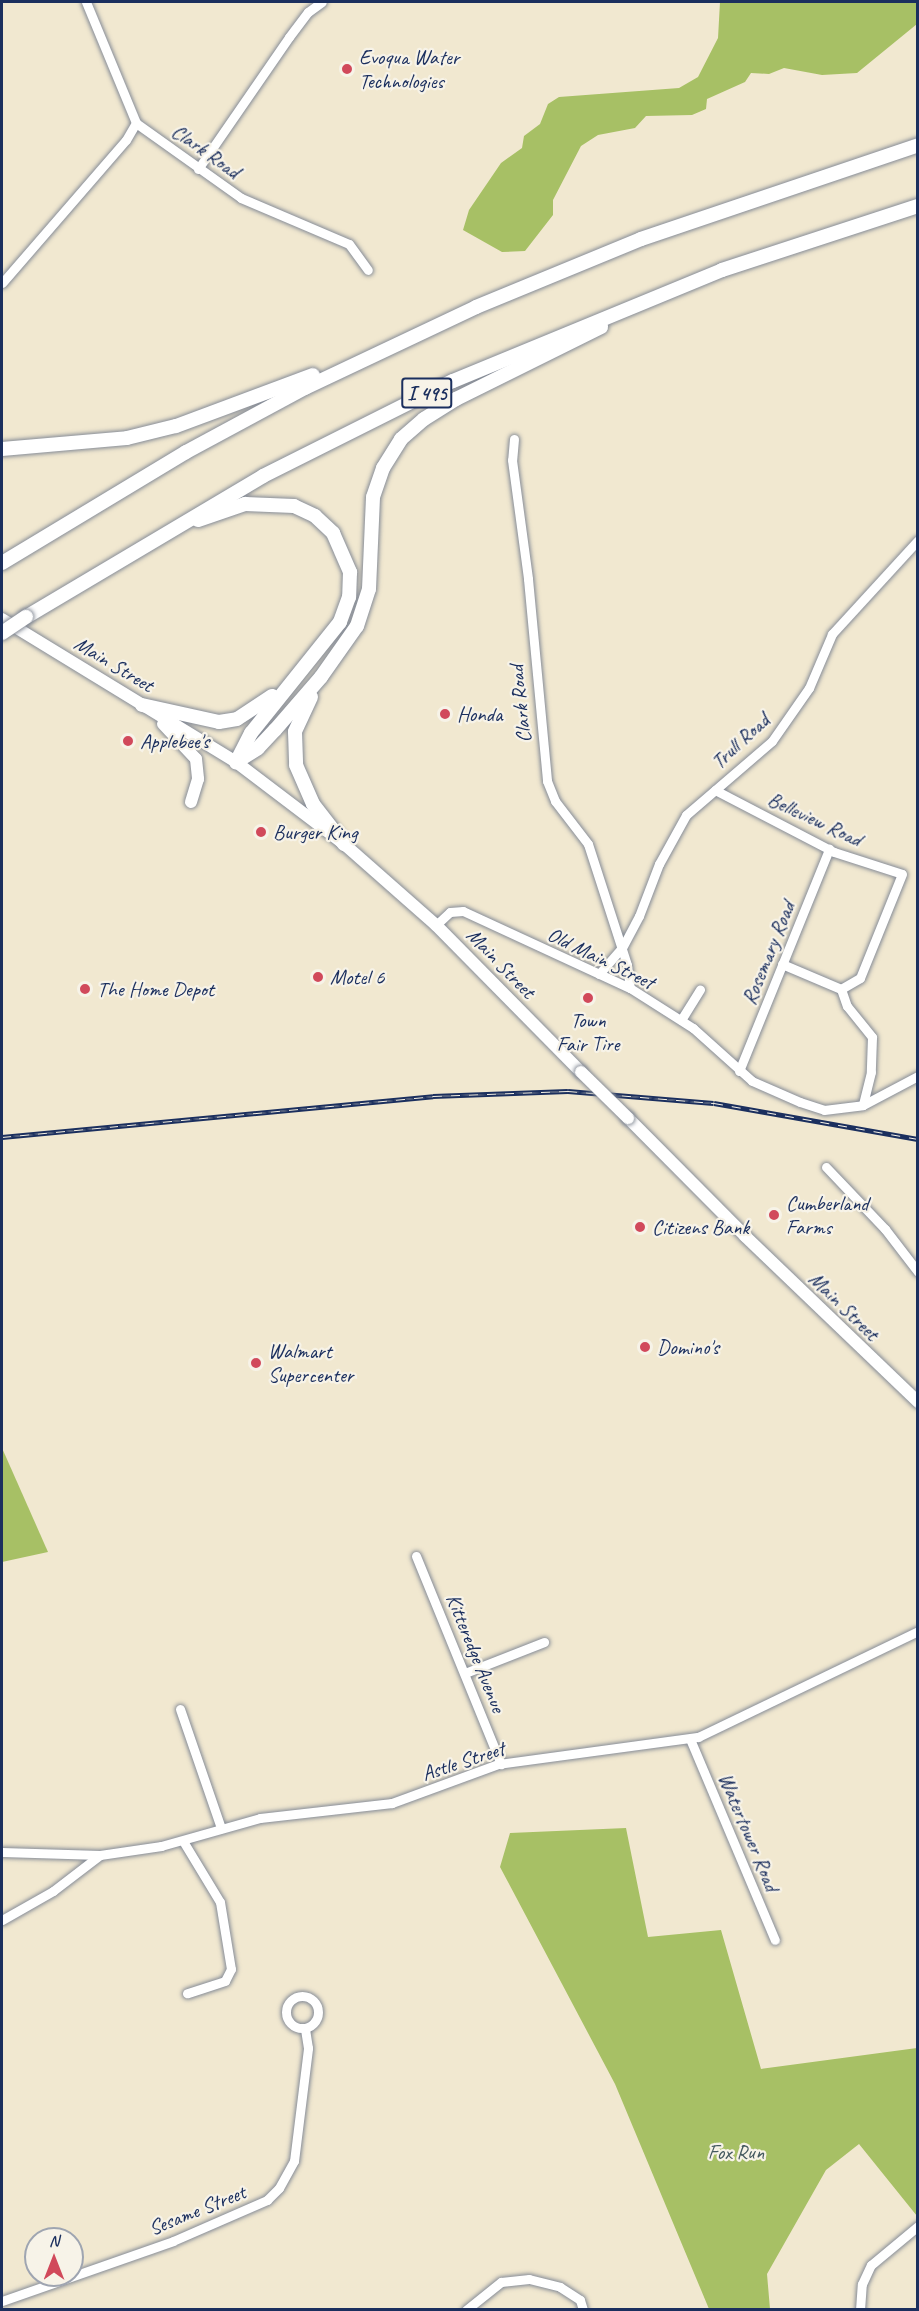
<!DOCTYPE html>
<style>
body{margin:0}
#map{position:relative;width:919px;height:2311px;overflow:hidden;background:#f1e8d0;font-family:Caveat,sans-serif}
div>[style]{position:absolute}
.green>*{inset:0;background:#a7c065}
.roads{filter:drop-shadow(0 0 2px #868c97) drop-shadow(0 0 2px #868c97)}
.minor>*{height:9px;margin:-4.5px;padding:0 4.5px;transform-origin:4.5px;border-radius:4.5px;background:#fff}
.minor>.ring{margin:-4.5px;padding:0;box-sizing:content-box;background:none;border:9px solid #fff;border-radius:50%}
.major>*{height:12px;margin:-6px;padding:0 6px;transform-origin:6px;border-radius:6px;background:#fff}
.highway>*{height:14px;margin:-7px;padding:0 7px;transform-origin:7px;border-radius:7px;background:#fff}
.rail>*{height:5px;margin-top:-2.5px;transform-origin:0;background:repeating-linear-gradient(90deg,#f7f3e8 0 9px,#1b2f5e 0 18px);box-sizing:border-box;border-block:2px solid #1b2f5e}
.bridges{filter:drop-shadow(0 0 2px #868c97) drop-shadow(0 0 2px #868c97)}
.major-bridge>*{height:12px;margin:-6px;padding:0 6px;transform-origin:6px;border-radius:6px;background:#fff}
.highway-bridge>*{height:14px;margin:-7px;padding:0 7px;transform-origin:7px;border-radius:7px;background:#fff}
.dots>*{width:16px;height:16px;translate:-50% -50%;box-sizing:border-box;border:3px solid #f7f3e8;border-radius:50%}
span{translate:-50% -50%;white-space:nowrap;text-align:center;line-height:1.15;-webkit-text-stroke:4.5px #f7f3e8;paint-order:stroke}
.shield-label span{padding:2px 4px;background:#f7f3e8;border:2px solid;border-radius:4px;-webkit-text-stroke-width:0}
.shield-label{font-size:20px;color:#1b2f5e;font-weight:700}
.poi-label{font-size:21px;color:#1b2f5e}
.left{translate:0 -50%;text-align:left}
.street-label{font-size:21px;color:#1b2f5e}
.park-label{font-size:21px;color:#455a60}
.frame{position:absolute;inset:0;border:3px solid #1b2f5e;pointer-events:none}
.north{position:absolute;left:24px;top:2227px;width:60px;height:60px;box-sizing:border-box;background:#f7f3e8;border:2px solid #9fa5b1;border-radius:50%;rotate:0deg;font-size:16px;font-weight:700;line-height:24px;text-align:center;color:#1b2f5e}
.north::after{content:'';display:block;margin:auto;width:21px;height:27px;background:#d1495b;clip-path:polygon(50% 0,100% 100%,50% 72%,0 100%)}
</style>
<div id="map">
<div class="green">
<i style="clip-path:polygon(720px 2px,917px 2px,917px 24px,857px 73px,822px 75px,784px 68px,769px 74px,751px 73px,745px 82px,707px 99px,706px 109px,692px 115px,646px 116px,635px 128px,598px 135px,581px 146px,553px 200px,553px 215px,525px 251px,502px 252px,463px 230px,469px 210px,501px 163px,522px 148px,524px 136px,540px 124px,548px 104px,559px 97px,679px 88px,698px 77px,718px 38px)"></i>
<i style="clip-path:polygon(2px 1448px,48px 1552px,2px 1562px)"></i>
<i style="clip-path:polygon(626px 1828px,648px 1937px,721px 1930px,761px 2069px,917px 2048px,917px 2216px,859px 2144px,826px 2170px,767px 2274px,770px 2309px,709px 2309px,615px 2084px,500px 1867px,510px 1833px)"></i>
</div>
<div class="roads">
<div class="minor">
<i style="left:86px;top:2px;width:131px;rotate:67.5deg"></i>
<i style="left:136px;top:123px;width:129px;rotate:35.5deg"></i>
<i style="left:241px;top:198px;width:117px;rotate:23.1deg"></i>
<i style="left:349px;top:244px;width:32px;rotate:54deg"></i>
<i style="left:198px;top:169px;width:160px;rotate:-55.4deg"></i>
<i style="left:289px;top:37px;width:31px;rotate:-53deg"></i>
<i style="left:308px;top:12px;width:17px;rotate:-36deg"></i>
<i style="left:2px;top:283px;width:189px;rotate:-49.1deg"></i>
<i style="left:126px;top:140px;width:20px;rotate:-60deg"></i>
<i style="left:514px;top:439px;width:21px;rotate:95deg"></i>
<i style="left:512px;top:460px;width:120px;rotate:82.3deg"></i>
<i style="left:528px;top:579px;width:203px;rotate:84.6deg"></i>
<i style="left:547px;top:781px;width:22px;rotate:68deg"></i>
<i style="left:555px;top:801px;width:54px;rotate:52.5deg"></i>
<i style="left:588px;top:844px;width:127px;rotate:72.1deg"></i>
<i style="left:627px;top:965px;width:23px;rotate:83deg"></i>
<i style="left:715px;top:790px;width:134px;rotate:27.5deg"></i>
<i style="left:834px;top:852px;width:71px;rotate:17.9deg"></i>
<i style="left:902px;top:874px;width:112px;rotate:112deg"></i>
<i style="left:860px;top:978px;width:22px;rotate:150deg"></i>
<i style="left:436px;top:925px;width:19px;rotate:-43deg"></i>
<i style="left:450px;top:912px;width:13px;rotate:-4deg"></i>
<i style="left:463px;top:911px;width:184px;rotate:24.8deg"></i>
<i style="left:630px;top:988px;width:75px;rotate:32.4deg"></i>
<i style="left:693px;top:1028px;width:79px;rotate:41.9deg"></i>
<i style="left:752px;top:1081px;width:52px;rotate:23.6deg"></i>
<i style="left:800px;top:1102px;width:25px;rotate:18deg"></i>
<i style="left:824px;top:1110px;width:39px;rotate:-7deg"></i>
<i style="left:863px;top:1105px;width:62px;rotate:-27.8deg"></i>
<i style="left:782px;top:964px;width:64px;rotate:23deg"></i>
<i style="left:599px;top:974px;width:35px;rotate:-49deg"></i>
<i style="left:622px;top:948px;width:36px;rotate:-62deg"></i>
<i style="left:639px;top:916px;width:56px;rotate:-69deg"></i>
<i style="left:659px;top:864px;width:56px;rotate:-61.1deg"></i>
<i style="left:686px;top:815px;width:113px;rotate:-40.7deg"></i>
<i style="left:772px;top:741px;width:65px;rotate:-55.1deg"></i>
<i style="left:809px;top:688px;width:59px;rotate:-66.9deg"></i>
<i style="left:832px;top:634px;width:127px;rotate:-47.5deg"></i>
<i style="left:841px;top:989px;width:18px;rotate:71deg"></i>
<i style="left:847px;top:1006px;width:40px;rotate:51deg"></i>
<i style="left:872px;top:1037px;width:35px;rotate:92deg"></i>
<i style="left:871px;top:1072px;width:34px;rotate:104deg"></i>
<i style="left:681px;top:1020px;width:36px;rotate:-58deg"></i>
<i style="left:739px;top:1071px;width:240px;rotate:-67.9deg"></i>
<i style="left:826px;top:1167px;width:86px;rotate:46.4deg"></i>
<i style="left:885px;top:1229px;width:54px;rotate:52.5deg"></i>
<i style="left:416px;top:1556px;width:225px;rotate:67.8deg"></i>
<i style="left:465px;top:1673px;width:85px;rotate:-21.4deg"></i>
<i style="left:180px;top:1709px;width:126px;rotate:71deg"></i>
<i style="left:690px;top:1739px;width:218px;rotate:67.1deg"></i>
<i style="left:183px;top:1841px;width:71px;rotate:58.8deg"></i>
<i style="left:220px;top:1902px;width:68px;rotate:80.7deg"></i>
<i style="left:231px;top:1969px;width:13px;rotate:117deg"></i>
<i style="left:225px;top:1981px;width:40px;rotate:162deg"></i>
<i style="left:2px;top:1852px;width:98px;rotate:1.8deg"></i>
<i style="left:100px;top:1855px;width:62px;rotate:-8.4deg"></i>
<i style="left:161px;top:1846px;width:103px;rotate:-15.8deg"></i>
<i style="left:260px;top:1818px;width:133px;rotate:-6.5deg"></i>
<i style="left:392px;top:1803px;width:113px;rotate:-20.2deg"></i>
<i style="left:498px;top:1764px;width:202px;rotate:-7.7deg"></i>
<i style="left:698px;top:1737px;width:244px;rotate:-25.7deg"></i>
<i style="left:2px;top:1920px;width:59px;rotate:-29.6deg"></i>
<i style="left:53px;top:1891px;width:59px;rotate:-37.5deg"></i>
<i class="ring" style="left:286px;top:1996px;width:23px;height:23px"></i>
<i style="left:2px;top:2301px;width:181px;rotate:-19.3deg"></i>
<i style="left:173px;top:2241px;width:103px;rotate:-23.6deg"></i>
<i style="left:267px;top:2200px;width:17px;rotate:-45deg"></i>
<i style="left:279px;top:2188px;width:31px;rotate:-61deg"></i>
<i style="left:294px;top:2161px;width:114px;rotate:-82.9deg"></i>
<i style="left:308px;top:2048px;width:20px;rotate:-99deg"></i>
<i style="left:466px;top:2310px;width:45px;rotate:-38.7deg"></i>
<i style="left:501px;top:2282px;width:28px;rotate:-6deg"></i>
<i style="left:529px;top:2279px;width:32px;rotate:14deg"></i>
<i style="left:560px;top:2287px;width:24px;rotate:33deg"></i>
<i style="left:580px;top:2300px;width:10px;rotate:73deg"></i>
<i style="left:860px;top:2310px;width:26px;rotate:-86deg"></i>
<i style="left:862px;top:2284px;width:21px;rotate:-65deg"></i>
<i style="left:871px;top:2265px;width:61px;rotate:-39.7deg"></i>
</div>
<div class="major">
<i style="left:2px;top:619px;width:274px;rotate:31.4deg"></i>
<i style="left:236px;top:762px;width:136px;rotate:37.2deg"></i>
<i style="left:344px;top:844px;width:123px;rotate:41.4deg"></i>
<i style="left:436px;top:925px;width:206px;rotate:45.4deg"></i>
<i style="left:163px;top:724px;width:48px;rotate:46.7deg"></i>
<i style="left:196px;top:759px;width:20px;rotate:84deg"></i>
<i style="left:198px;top:779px;width:24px;rotate:107deg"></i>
<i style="left:628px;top:1118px;width:166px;rotate:45.2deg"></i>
<i style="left:745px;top:1236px;width:240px;rotate:43.8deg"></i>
</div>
<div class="highway">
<i style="left:2px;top:449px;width:125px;rotate:-5deg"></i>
<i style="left:127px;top:438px;width:50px;rotate:-13.8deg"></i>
<i style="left:176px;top:426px;width:146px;rotate:-20.4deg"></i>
<i style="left:198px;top:520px;width:50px;rotate:-18.8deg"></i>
<i style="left:245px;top:504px;width:49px;rotate:2.3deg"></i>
<i style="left:294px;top:506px;width:23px;rotate:25deg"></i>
<i style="left:315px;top:516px;width:25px;rotate:43deg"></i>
<i style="left:333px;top:533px;width:43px;rotate:66.4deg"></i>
<i style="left:350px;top:572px;width:25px;rotate:92deg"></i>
<i style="left:349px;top:597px;width:27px;rotate:110deg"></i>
<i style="left:340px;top:622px;width:142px;rotate:128.7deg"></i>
<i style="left:251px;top:733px;width:33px;rotate:117deg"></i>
<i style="left:2px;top:563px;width:215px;rotate:-31.1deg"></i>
<i style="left:186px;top:452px;width:135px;rotate:-28.3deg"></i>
<i style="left:305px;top:388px;width:189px;rotate:-25.3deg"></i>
<i style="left:476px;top:307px;width:178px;rotate:-22.4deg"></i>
<i style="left:641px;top:239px;width:293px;rotate:-18.7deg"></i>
<i style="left:26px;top:617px;width:276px;rotate:-30.7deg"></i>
<i style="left:263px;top:476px;width:212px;rotate:-26.6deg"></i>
<i style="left:453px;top:381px;width:291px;rotate:-22.4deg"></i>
<i style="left:722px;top:270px;width:206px;rotate:-18.1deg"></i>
<i style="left:311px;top:697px;width:38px;rotate:115deg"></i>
<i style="left:295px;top:732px;width:33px;rotate:88deg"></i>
<i style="left:296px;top:765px;width:43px;rotate:66.4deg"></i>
<i style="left:313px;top:804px;width:51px;rotate:52.2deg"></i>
<i style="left:142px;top:705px;width:79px;rotate:12.4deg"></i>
<i style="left:219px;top:722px;width:18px;rotate:-9deg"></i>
<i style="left:237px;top:719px;width:42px;rotate:-33.3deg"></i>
<i style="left:236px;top:762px;width:26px;rotate:-32deg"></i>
<i style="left:258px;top:748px;width:25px;rotate:-47deg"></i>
<i style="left:275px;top:730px;width:70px;rotate:-49deg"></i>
<i style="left:321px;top:677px;width:62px;rotate:-54.8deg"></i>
<i style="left:357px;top:626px;width:39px;rotate:-72deg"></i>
<i style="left:369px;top:589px;width:92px;rotate:-87.5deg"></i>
<i style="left:373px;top:497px;width:31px;rotate:-71deg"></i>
<i style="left:383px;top:468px;width:34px;rotate:-58deg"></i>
<i style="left:401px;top:439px;width:30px;rotate:-41deg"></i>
<i style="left:424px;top:419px;width:38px;rotate:-32deg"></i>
<i style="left:456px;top:399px;width:162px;rotate:-26.4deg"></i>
</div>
</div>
<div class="rail">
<i style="left:2px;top:1137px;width:433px;rotate:-5.4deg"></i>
<i style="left:433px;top:1096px;width:135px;rotate:-2.1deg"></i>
<i style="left:568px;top:1091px;width:146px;rotate:4.7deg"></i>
<i style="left:714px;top:1103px;width:207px;rotate:10deg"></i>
</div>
<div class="bridges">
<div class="major-bridge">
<i style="left:581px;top:1072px;width:66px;rotate:44.4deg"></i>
</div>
<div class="highway-bridge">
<i style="left:2px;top:633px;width:29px;rotate:-34deg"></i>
</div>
</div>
<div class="dots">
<i style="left:347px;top:69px;background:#d1495b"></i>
<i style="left:445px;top:714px;background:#d1495b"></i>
<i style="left:128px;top:741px;background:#d1495b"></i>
<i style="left:261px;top:832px;background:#d1495b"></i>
<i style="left:318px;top:977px;background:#d1495b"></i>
<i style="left:85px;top:989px;background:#d1495b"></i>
<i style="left:588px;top:998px;background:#d1495b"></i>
<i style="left:774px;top:1215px;background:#d1495b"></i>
<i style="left:640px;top:1227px;background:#d1495b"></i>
<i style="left:645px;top:1347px;background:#d1495b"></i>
<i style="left:256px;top:1363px;background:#d1495b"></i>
</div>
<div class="shield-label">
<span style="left:427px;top:393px">I 495</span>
</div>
<div class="poi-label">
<span class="left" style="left:359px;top:69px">Evoqua Water<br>Technologies</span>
<span class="left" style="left:457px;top:714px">Honda</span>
<span class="left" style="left:140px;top:741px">Applebee's</span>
<span class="left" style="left:273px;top:832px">Burger King</span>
<span class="left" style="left:330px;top:977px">Motel 6</span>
<span class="left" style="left:97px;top:989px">The Home Depot</span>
<span style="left:588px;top:1032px">Town<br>Fair Tire</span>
<span class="left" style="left:786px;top:1215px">Cumberland<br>Farms</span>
<span class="left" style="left:652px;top:1227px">Citizens Bank</span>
<span class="left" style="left:657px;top:1347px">Domino's</span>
<span class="left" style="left:268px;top:1363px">Walmart<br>Supercenter</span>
</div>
<div class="street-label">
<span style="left:206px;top:151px;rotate:35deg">Clark Road</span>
<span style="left:114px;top:664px;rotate:31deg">Main Street</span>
<span style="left:520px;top:704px;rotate:-96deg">Clark Road</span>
<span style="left:740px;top:741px;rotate:-43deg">Trull Road</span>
<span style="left:815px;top:819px;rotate:25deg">Belleview Road</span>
<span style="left:768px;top:953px;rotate:-68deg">Rosemary Road</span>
<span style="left:601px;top:958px;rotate:26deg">Old Main Street</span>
<span style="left:501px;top:963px;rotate:46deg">Main Street</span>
<span style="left:844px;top:1306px;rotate:44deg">Main Street</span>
<span style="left:476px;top:1653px;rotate:68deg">Kitteredge Avenue</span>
<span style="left:463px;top:1761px;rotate:-18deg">Astle Street</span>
<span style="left:749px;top:1832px;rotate:67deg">Watertower Road</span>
<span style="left:197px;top:2210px;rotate:-22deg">Sesame Street</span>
</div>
<div class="park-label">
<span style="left:736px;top:2152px">Fox Run</span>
</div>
<div class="frame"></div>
<div class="north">N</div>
</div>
